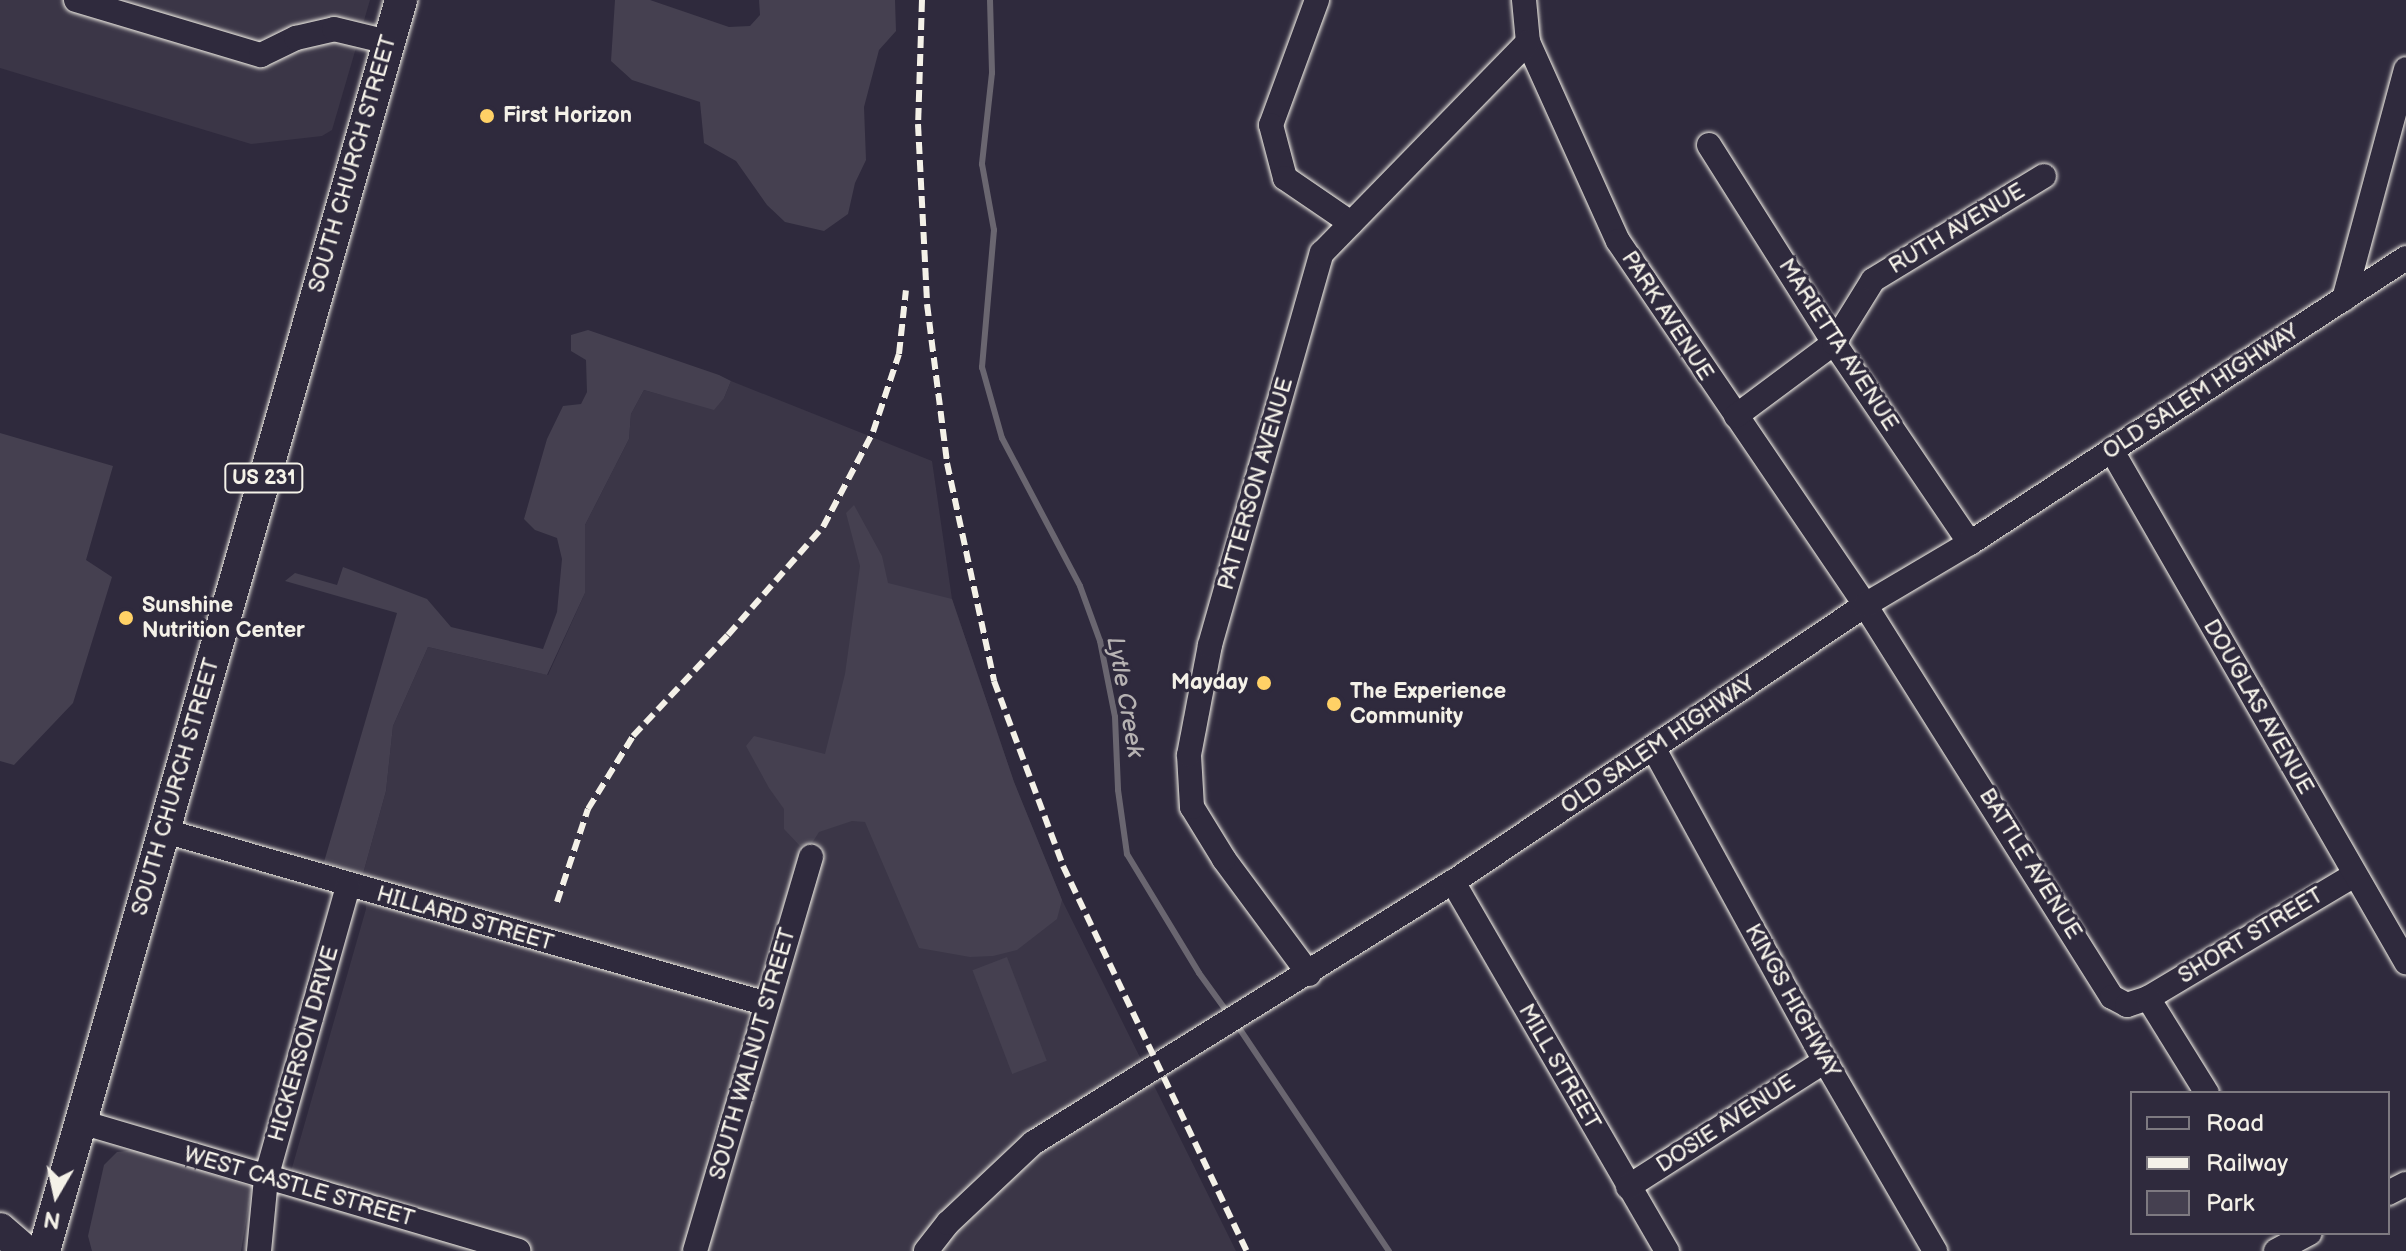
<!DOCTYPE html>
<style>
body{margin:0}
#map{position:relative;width:2406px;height:1251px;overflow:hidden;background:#2f2a3d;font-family:"Balsamiq Sans",sans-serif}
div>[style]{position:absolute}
.built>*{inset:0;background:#3b3647}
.green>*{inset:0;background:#454050;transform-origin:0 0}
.stream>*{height:6px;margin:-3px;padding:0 3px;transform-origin:3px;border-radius:3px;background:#6a6670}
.roads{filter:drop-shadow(0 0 2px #f4f1e8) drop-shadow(0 0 2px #f4f1e8)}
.minor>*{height:24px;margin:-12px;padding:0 12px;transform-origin:12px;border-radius:12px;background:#2f2a3d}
.major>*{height:32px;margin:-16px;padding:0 16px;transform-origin:16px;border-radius:16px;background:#2f2a3d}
.rail>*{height:6px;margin-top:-3px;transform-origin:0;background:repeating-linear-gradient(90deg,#f4f1e8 0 12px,transparent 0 18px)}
.dots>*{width:22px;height:22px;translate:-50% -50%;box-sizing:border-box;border:4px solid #2f2a3d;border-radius:50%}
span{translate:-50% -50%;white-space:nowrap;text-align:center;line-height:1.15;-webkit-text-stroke:6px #2f2a3d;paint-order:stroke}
.shield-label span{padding:2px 6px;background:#2f2a3d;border:2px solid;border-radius:6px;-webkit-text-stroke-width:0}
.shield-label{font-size:20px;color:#f4f1e8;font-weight:700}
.poi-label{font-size:22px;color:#f4f1e8;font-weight:700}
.left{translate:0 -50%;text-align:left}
.right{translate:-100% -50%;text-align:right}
.street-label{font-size:22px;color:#f4f1e8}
.water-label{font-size:24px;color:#b6b2b2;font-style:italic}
.legend{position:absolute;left:2130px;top:1091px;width:260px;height:144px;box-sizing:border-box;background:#2f2a3d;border:2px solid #7e7a81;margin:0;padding:10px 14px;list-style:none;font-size:24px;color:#f4f1e8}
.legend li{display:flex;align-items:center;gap:16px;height:40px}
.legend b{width:40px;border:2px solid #7e7a81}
.north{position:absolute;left:16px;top:1155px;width:80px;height:80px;-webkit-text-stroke:6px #2f2a3d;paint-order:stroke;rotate:189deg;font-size:22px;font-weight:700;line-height:32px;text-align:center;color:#f4f1e8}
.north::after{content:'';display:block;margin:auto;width:28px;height:36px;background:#f4f1e8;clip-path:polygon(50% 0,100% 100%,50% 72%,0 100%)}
</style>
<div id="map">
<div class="built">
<i style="clip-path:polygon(0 0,370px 0,332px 130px,322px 136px,251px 144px,0 68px)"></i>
<i style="clip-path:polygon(731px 381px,932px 461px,952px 599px,1014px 782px,1062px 900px,1236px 1251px,458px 1251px,284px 1196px,366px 909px,363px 874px,386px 791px,393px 726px,428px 647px,548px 675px,585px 593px,585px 525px,629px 439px,631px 414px,644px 390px,662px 395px,724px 398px)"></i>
</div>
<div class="green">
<i style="clip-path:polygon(615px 0,650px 0,729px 27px,750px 26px,760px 15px,759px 0,895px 0,896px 31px,879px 50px,864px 107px,866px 160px,855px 183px,848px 214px,824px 231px,785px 222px,767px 205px,736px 161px,704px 143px,700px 102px,632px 80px,611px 61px)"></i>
<i style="clip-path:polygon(588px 330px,719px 375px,731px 381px,724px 398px,714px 410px,644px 390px,631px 414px,629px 439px,585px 525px,585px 593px,547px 675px,428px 647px,393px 726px,386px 791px,363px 874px,324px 862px,397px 613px,285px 581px,295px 573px,337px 585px,343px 567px,427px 599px,451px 627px,543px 649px,557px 612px,562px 559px,557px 538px,535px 530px,524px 519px,547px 439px,563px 406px,581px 404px,587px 392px,586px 360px,571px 351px,571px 335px)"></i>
<i style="clip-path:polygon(0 433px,113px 466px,86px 560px,112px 577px,73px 703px,14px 765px,0 761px)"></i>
<i style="clip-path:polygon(854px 505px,882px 556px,888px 583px,952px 599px,1014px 782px,1062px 900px,1057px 919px,1017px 950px,993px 956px,970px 957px,919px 948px,865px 822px,852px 821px,819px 832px,812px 843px,800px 846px,784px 829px,784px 809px,769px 788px,746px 746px,754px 736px,825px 754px,845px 674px,860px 566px,846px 513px)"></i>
<i style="left:1007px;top:957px;width:111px;height:37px;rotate:69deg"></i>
<i style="clip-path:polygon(135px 1150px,252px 1187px,241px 1251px,92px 1251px,88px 1236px,104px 1165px,117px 1152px)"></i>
</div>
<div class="stream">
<i style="left:990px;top:0;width:73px;rotate:88.4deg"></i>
<i style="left:992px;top:73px;width:92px;rotate:96.3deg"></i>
<i style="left:982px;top:164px;width:67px;rotate:79.7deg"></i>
<i style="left:994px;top:230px;width:138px;rotate:95deg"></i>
<i style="left:982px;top:367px;width:74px;rotate:74.3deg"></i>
<i style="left:1002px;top:438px;width:167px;rotate:62.2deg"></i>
<i style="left:1080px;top:586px;width:59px;rotate:70deg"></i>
<i style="left:1100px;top:641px;width:77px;rotate:78.8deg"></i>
<i style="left:1115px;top:717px;width:73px;rotate:87.6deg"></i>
<i style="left:1118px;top:790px;width:65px;rotate:82deg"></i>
<i style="left:1127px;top:854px;width:139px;rotate:58.8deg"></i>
<i style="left:1199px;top:973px;width:49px;rotate:54.1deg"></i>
<i style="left:1235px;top:1022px;width:276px;rotate:56.1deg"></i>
</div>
<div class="roads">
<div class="minor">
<i style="left:76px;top:0;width:193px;rotate:16.6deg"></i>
<i style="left:261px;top:55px;width:39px;rotate:-26deg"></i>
<i style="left:296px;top:38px;width:39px;rotate:-13deg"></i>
<i style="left:334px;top:29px;width:56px;rotate:13.5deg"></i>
<i style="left:1317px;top:0;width:133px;rotate:110.2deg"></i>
<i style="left:1271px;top:125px;width:55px;rotate:75.2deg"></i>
<i style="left:1285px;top:178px;width:80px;rotate:34.3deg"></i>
<i style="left:1524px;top:0;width:42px;rotate:84.6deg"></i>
<i style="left:1528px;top:42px;width:218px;rotate:65.7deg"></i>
<i style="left:1618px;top:241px;width:440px;rotate:55.8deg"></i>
<i style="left:1865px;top:605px;width:463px;rotate:57.8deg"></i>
<i style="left:2112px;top:997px;width:17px;rotate:28deg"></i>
<i style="left:2127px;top:1005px;width:22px;rotate:-18deg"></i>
<i style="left:2148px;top:998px;width:240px;rotate:-30.8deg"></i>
<i style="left:1709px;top:145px;width:234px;rotate:57.7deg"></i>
<i style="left:1834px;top:343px;width:242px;rotate:55.8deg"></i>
<i style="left:2344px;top:299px;width:238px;rotate:-74.9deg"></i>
<i style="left:1736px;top:416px;width:122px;rotate:-36.7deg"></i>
<i style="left:1834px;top:343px;width:74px;rotate:-58.2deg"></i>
<i style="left:1873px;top:280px;width:200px;rotate:-31.3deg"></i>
<i style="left:2112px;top:451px;width:590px;rotate:60.09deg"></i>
<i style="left:1654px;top:749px;width:356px;rotate:61.3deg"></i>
<i style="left:1825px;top:1061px;width:220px;rotate:59.9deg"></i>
<i style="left:165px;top:831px;width:626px;rotate:16.03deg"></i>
<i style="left:1453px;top:882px;width:427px;rotate:59.9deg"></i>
<i style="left:1309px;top:974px;width:143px;rotate:-126.5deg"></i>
<i style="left:1224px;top:859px;width:61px;rotate:-121.6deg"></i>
<i style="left:1192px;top:807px;width:52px;rotate:-93.3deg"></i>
<i style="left:1189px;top:755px;width:112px;rotate:-79.2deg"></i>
<i style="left:1210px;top:645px;width:408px;rotate:-74.1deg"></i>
<i style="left:1322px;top:253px;width:295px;rotate:-45.7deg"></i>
<i style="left:2148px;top:998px;width:112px;rotate:58.2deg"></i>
<i style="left:81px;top:1122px;width:456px;rotate:16.4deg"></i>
<i style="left:1628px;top:1187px;width:234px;rotate:-32.6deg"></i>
<i style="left:2388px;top:1193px;width:20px;rotate:-27deg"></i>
<i style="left:259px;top:1251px;width:73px;rotate:-84.5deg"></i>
<i style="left:266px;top:1178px;width:303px;rotate:-74.3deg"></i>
<i style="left:695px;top:1251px;width:411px;rotate:-73.6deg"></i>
<i style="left:926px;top:1251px;width:36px;rotate:-52deg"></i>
<i style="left:948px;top:1223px;width:117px;rotate:-43.3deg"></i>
<i style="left:1033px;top:1143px;width:494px;rotate:-31.9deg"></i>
<i style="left:1453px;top:882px;width:496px;rotate:-33.9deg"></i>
<i style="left:1865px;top:605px;width:122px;rotate:-30.6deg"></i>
<i style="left:1970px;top:543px;width:521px;rotate:-33.17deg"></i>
<i style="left:2276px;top:1251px;width:38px;rotate:-28deg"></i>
</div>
<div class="major">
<i style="left:0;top:1229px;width:33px;rotate:41deg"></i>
<i style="left:44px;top:1251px;width:1301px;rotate:-74.07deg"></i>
</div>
</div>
<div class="rail">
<i style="left:922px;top:0;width:124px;rotate:91.8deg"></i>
<i style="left:918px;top:124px;width:180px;rotate:87.1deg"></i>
<i style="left:927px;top:304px;width:160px;rotate:82.8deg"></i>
<i style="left:947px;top:463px;width:223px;rotate:77.8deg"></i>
<i style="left:994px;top:681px;width:197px;rotate:69.5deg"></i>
<i style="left:1063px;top:866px;width:427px;rotate:64.5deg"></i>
<i style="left:557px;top:902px;width:98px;rotate:-71.6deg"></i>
<i style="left:588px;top:809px;width:86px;rotate:-58.3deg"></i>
<i style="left:633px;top:736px;width:139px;rotate:-46.8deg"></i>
<i style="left:728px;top:635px;width:144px;rotate:-48.7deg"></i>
<i style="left:823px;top:527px;width:107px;rotate:-62.2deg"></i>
<i style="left:873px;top:432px;width:82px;rotate:-71.6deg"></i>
<i style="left:899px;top:354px;width:64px;rotate:-83.8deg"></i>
</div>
<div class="dots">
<i style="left:487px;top:116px;background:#ffd166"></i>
<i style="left:126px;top:618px;background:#ffd166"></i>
<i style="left:1264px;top:683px;background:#ffd166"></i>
<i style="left:1334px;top:704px;background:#ffd166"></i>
</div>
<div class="shield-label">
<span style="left:264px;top:478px">US 231</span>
</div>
<div class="poi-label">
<span class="left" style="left:503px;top:116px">First Horizon</span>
<span class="left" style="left:142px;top:618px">Sunshine<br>Nutrition Center</span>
<span class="right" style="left:1248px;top:683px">Mayday</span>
<span class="left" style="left:1350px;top:704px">The Experience<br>Community</span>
</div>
<div class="street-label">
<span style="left:353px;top:164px;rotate:-74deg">SOUTH CHURCH STREET</span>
<span style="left:1957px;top:229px;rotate:-31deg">RUTH AVENUE</span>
<span style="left:1667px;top:316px;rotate:57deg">PARK AVENUE</span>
<span style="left:1838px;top:345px;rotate:57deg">MARIETTA AVENUE</span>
<span style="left:2201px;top:392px;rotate:-33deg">OLD SALEM HIGHWAY</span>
<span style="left:1256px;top:484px;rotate:-74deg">PATTERSON AVENUE</span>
<span style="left:2258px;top:707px;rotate:60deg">DOUGLAS AVENUE</span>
<span style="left:1658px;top:745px;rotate:-34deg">OLD SALEM HIGHWAY</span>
<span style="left:176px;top:787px;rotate:-74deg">SOUTH CHURCH STREET</span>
<span style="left:2030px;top:864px;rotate:58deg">BATTLE AVENUE</span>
<span style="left:465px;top:919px;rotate:16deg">HILLARD STREET</span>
<span style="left:2251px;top:936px;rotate:-31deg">SHORT STREET</span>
<span style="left:1792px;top:1001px;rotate:61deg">KINGS HIGHWAY</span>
<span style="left:304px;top:1044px;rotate:-74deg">HICKERSON DRIVE</span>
<span style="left:753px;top:1054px;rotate:-74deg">SOUTH WALNUT STREET</span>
<span style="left:1559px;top:1067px;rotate:60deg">MILL STREET</span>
<span style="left:1726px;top:1124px;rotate:-33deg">DOSIE AVENUE</span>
<span style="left:299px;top:1187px;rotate:16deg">WEST CASTLE STREET</span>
</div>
<div class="water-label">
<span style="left:1125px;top:697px;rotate:80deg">Lytle Creek</span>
</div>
<ul class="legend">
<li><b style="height:10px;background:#2f2a3d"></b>Road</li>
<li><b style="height:10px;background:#f4f1e8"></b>Railway</li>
<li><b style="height:22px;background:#454050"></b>Park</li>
</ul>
<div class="north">N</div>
</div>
